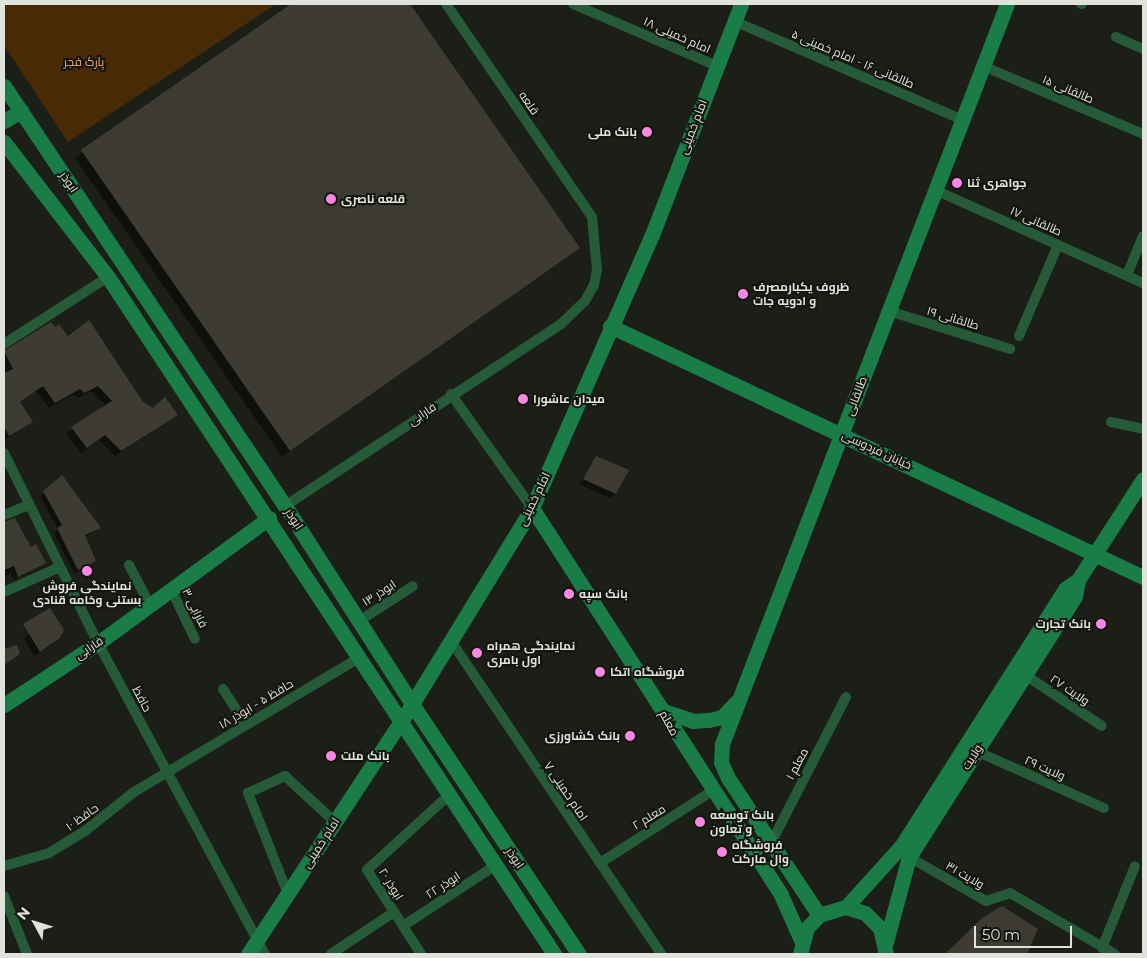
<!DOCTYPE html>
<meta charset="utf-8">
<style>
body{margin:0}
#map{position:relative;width:1147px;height:958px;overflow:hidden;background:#1c1f17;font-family:Montserrat,Cairo,sans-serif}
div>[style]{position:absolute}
.green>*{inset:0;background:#482a07}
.shadow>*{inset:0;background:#0007}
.building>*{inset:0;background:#3e3c32}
.street>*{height:10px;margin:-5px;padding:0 5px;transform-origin:5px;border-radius:5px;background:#255b39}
.secondary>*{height:15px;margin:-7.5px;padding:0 7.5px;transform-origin:7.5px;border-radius:7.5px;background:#1a7d47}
.dots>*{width:14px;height:14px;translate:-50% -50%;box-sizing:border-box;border:2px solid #13160e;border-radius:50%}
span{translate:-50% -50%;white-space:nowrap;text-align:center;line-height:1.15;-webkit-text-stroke:4px #13160e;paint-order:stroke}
.street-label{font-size:12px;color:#e0e2dc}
.park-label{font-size:12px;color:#f5af6a}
.poi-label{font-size:12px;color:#e0e2dc;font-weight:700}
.right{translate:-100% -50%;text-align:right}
.left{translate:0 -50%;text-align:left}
.frame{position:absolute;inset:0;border:5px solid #e0e2dc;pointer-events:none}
.north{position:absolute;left:10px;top:898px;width:50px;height:50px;-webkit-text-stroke:4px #13160e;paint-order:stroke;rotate:309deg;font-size:14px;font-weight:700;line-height:20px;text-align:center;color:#e0e2dc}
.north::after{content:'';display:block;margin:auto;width:18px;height:22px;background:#e0e2dc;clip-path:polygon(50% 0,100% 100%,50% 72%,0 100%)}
.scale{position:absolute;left:974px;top:926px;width:98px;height:22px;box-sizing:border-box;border:2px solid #e0e2dc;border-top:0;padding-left:6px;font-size:15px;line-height:18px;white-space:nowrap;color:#e0e2dc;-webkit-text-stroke:4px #13160e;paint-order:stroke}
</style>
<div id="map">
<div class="green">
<i style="clip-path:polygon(4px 4px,276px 4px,68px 142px,4px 45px)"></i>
</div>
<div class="shadow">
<i style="clip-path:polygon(293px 4px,408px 4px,578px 248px,282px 457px,75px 158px)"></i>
<i style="clip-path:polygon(51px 324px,142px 403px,153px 410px,176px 415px,115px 456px,99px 440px,81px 453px,66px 434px,106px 406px,91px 391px,78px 398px,74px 394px,49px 408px,36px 391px,19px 403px,32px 422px,4px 440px,4px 353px)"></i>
<i style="clip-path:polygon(596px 457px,615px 493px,610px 498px,579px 484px)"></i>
<i style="clip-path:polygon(62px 477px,100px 528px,85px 537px,95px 561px,74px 573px,54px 533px,58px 529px,40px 496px)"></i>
<i style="clip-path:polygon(15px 519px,30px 548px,44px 563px,14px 580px,11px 573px,4px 576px,4px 523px)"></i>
<i style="clip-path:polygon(63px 628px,54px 643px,34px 656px,24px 639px,29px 634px)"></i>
<i style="clip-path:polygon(983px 919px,1036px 929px,1025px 954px,947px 954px)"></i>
</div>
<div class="building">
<i style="clip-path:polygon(291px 4px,410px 4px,580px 248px,290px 451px,81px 150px)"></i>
<i style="clip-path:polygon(89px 320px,143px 402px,153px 408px,165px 397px,178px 415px,121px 451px,105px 435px,87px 448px,71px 427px,112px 401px,98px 386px,84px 393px,80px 389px,55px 403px,43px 386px,20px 402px,33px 422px,9px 436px,4px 426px,4px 373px,13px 369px,4px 351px,51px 322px,55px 327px,59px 324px,68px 336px)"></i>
<i style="clip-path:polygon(596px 456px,629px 470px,616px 494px,583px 479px)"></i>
<i style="clip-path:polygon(62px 475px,101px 528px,85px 535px,96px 561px,78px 570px,57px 528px,62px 525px,43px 491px)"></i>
<i style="clip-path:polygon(15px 518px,31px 547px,36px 544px,46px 563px,18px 577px,14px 566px,4px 570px,4px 522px)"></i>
<i style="clip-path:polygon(50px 608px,64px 630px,60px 638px,40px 652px,23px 624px)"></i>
<i style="clip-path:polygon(17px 645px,20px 654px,4px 665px,4px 649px)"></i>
<i style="clip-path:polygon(1002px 906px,1038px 929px,1027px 954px,945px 954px,982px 918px)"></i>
</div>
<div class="street">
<i style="left:573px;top:4px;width:157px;rotate:23.3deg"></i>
<i style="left:1081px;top:4px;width:1px"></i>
<i style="left:734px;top:21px;width:249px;rotate:23.4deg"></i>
<i style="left:1116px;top:37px;width:30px;rotate:24deg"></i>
<i style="left:983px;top:66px;width:174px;rotate:23deg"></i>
<i style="left:935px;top:190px;width:228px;rotate:24.1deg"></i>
<i style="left:1127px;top:275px;width:42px;rotate:-67.7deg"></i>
<i style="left:889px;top:311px;width:127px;rotate:17.4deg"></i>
<i style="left:1019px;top:336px;width:99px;rotate:-66.8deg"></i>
<i style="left:4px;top:344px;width:124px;rotate:-32.8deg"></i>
<i style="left:451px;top:394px;width:140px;rotate:54.6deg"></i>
<i style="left:1111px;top:422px;width:33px;rotate:12deg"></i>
<i style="left:4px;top:453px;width:212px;rotate:63.7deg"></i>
<i style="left:98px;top:643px;width:353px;rotate:61.8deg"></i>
<i style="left:285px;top:506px;width:331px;rotate:-33.4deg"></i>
<i style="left:561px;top:324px;width:33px;rotate:-44deg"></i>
<i style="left:585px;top:301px;width:18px;rotate:-61deg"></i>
<i style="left:594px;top:285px;width:15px;rotate:-79deg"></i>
<i style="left:597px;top:270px;width:53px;rotate:-95.4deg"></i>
<i style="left:592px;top:217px;width:258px;rotate:-124.4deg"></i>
<i style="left:4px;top:515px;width:27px;rotate:-22deg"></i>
<i style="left:129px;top:565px;width:45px;rotate:62.3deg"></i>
<i style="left:171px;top:589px;width:55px;rotate:64.4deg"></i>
<i style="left:4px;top:592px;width:61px;rotate:-24.1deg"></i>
<i style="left:359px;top:621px;width:64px;rotate:-32.9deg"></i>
<i style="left:451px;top:641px;width:377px;rotate:56.1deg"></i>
<i style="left:1025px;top:675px;width:92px;rotate:33.5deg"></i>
<i style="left:223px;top:689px;width:43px;rotate:57.4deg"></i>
<i style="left:976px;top:751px;width:140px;rotate:24deg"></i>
<i style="left:771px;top:843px;width:164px;rotate:-62.8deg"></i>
<i style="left:909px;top:857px;width:89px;rotate:29.7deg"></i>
<i style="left:986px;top:901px;width:25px;rotate:-18deg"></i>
<i style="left:1010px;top:893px;width:121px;rotate:30.2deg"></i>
<i style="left:600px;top:863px;width:133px;rotate:-32.7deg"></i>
<i style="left:4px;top:866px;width:47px;rotate:-16.1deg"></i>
<i style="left:49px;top:853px;width:42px;rotate:-31.4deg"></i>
<i style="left:85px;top:831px;width:63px;rotate:-38.5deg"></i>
<i style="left:134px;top:792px;width:262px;rotate:-30.8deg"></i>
<i style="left:288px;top:894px;width:109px;rotate:-111.6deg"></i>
<i style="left:248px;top:793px;width:41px;rotate:-24.7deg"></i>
<i style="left:285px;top:776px;width:68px;rotate:42.6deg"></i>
<i style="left:4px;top:896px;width:62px;rotate:68.4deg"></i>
<i style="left:403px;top:926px;width:111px;rotate:-33.3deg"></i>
<i style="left:1102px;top:948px;width:88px;rotate:-68.1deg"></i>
<i style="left:331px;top:954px;width:76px;rotate:-33.7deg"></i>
<i style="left:421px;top:954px;width:100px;rotate:-122.7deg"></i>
<i style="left:367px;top:870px;width:111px;rotate:-42.4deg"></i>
</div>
<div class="secondary">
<i style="left:4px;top:86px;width:505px;rotate:56.22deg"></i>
<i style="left:285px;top:506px;width:235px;rotate:57.3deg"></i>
<i style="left:412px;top:704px;width:301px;rotate:56.3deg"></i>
<i style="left:4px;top:121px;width:20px;rotate:-30deg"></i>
<i style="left:4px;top:142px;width:170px;rotate:52.4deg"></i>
<i style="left:108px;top:277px;width:811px;rotate:56.62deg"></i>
<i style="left:610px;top:326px;width:589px;rotate:25.22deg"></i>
<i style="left:532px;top:508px;width:460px;rotate:57.2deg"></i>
<i style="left:781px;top:895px;width:49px;rotate:66deg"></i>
<i style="left:4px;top:705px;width:113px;rotate:-33.4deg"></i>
<i style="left:98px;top:643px;width:212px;rotate:-36.2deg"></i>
<i style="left:663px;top:711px;width:32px;rotate:18deg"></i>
<i style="left:693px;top:721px;width:16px;rotate:-4deg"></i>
<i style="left:709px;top:720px;width:13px;rotate:-13deg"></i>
<i style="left:722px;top:717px;width:19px;rotate:-47deg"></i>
<i style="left:846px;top:907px;width:84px;rotate:-47.9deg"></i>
<i style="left:902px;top:845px;width:303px;rotate:-57.5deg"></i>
<i style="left:1065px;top:589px;width:16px;rotate:-35deg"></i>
<i style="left:1078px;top:580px;width:120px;rotate:-57.2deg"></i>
<i style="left:819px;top:915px;width:164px;rotate:-123.6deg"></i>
<i style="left:728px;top:778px;width:17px;rotate:-114deg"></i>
<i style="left:721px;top:762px;width:18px;rotate:-87deg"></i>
<i style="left:722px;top:744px;width:793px;rotate:-68.94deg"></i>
<i style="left:886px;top:942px;width:88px;rotate:-74.9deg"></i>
<i style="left:909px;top:857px;width:309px;rotate:-57.5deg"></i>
<i style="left:1075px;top:596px;width:16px;rotate:-79deg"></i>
<i style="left:248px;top:954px;width:299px;rotate:-56.7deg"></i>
<i style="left:412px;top:704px;width:230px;rotate:-58.5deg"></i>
<i style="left:532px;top:508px;width:298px;rotate:-66.3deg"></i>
<i style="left:652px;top:235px;width:248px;rotate:-68.9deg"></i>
<i style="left:800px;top:954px;width:27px;rotate:-75deg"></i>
<i style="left:807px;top:928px;width:18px;rotate:-47deg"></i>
<i style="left:819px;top:915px;width:28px;rotate:-17deg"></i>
<i style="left:846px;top:907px;width:20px;rotate:18deg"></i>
<i style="left:865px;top:913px;width:21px;rotate:45deg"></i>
<i style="left:880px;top:928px;width:27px;rotate:77deg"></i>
</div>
<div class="dots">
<i style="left:647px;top:132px;background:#fb87e5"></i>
<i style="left:957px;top:183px;background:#fb87e5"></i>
<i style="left:331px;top:199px;background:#fb87e5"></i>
<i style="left:743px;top:294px;background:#fb87e5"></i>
<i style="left:523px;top:399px;background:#fb87e5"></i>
<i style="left:87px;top:571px;background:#fb87e5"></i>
<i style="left:569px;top:594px;background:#fb87e5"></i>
<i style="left:1101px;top:624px;background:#fb87e5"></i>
<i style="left:477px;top:653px;background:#fb87e5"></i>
<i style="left:600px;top:672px;background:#fb87e5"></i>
<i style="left:630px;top:736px;background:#fb87e5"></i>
<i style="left:331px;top:756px;background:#fb87e5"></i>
<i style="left:700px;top:822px;background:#fb87e5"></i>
<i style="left:722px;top:852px;background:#fb87e5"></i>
</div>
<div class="street-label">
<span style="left:677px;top:35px;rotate:24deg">امام خمینی ۱۸</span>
<span style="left:853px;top:59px;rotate:23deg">طالقانی ۱۶ - امام خمینی ۵</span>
<span style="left:1068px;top:89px;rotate:23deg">طالقانی ۱۵</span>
<span style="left:529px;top:103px;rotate:56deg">قلعه</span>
<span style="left:693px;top:127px;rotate:-69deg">امام خمینی</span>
<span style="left:69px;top:182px;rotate:56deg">ابوذر</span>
<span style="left:1036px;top:221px;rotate:24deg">طالقانی ۱۷</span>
<span style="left:953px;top:318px;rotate:17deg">طالقانی ۱۹</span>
<span style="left:856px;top:396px;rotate:-69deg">طالقانی</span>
<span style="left:422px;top:414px;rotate:-34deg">فارابی</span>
<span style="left:877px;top:450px;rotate:25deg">خیابان فردوسی</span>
<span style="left:534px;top:499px;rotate:-64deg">امام خمینی</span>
<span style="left:294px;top:519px;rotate:57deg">ابوذر</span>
<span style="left:379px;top:593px;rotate:-33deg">ابوذر ۱۳</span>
<span style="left:195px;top:608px;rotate:64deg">فارابی ۳</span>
<span style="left:89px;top:648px;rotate:-34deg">فارابی</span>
<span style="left:1070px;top:690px;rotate:34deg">ولایت ۲۷</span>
<span style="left:142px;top:699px;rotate:62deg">حافظ</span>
<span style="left:256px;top:704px;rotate:-31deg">حافظ ۵ - ابوذر ۱۸</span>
<span style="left:669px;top:723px;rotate:61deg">معلم</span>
<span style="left:972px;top:757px;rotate:-58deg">ولایت</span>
<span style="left:797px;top:764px;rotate:-62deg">معلم ۱</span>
<span style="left:1045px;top:768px;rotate:24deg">ولایت ۲۹</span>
<span style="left:566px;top:791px;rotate:56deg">امام خمینی ۷</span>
<span style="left:82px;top:817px;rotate:-36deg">حافظ ۱۰</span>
<span style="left:649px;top:817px;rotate:-32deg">معلم ۲</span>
<span style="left:321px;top:843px;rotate:-57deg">امام خمینی</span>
<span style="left:515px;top:858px;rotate:56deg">ابوذر</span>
<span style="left:965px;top:875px;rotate:30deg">ولایت ۳۱</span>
<span style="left:391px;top:884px;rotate:58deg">ابوذر ۲۰</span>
<span style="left:443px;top:885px;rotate:-33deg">ابوذر ۲۲</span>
</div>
<div class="park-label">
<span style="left:84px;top:62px">پارک فجر</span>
</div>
<div class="poi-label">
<span class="right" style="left:637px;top:132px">بانک ملی</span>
<span class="left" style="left:967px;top:183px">جواهری ثنا</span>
<span class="left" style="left:341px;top:199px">قلعه ناصری</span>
<span class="left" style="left:753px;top:294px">ظروف یکبارمصرف<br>و ادویه جات</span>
<span class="left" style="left:533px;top:399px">میدان عاشورا</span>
<span style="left:87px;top:593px">نمایندگی فروش<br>بستنی وخامه قنادی</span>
<span class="left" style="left:579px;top:594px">بانک سپه</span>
<span class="right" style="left:1091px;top:624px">بانک تجارت</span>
<span class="left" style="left:487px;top:653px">نمایندگی همراه<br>اول بامری</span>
<span class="left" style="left:610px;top:672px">فروشگاه اتکا</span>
<span class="right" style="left:620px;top:736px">بانک کشاورزی</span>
<span class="left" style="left:341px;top:756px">بانک ملت</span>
<span class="left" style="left:710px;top:822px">بانک توسعه<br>و تعاون</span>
<span class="left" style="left:732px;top:852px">فروشگاه<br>وال مارکت</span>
</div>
<div class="frame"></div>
<div class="north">N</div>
<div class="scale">50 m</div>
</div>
